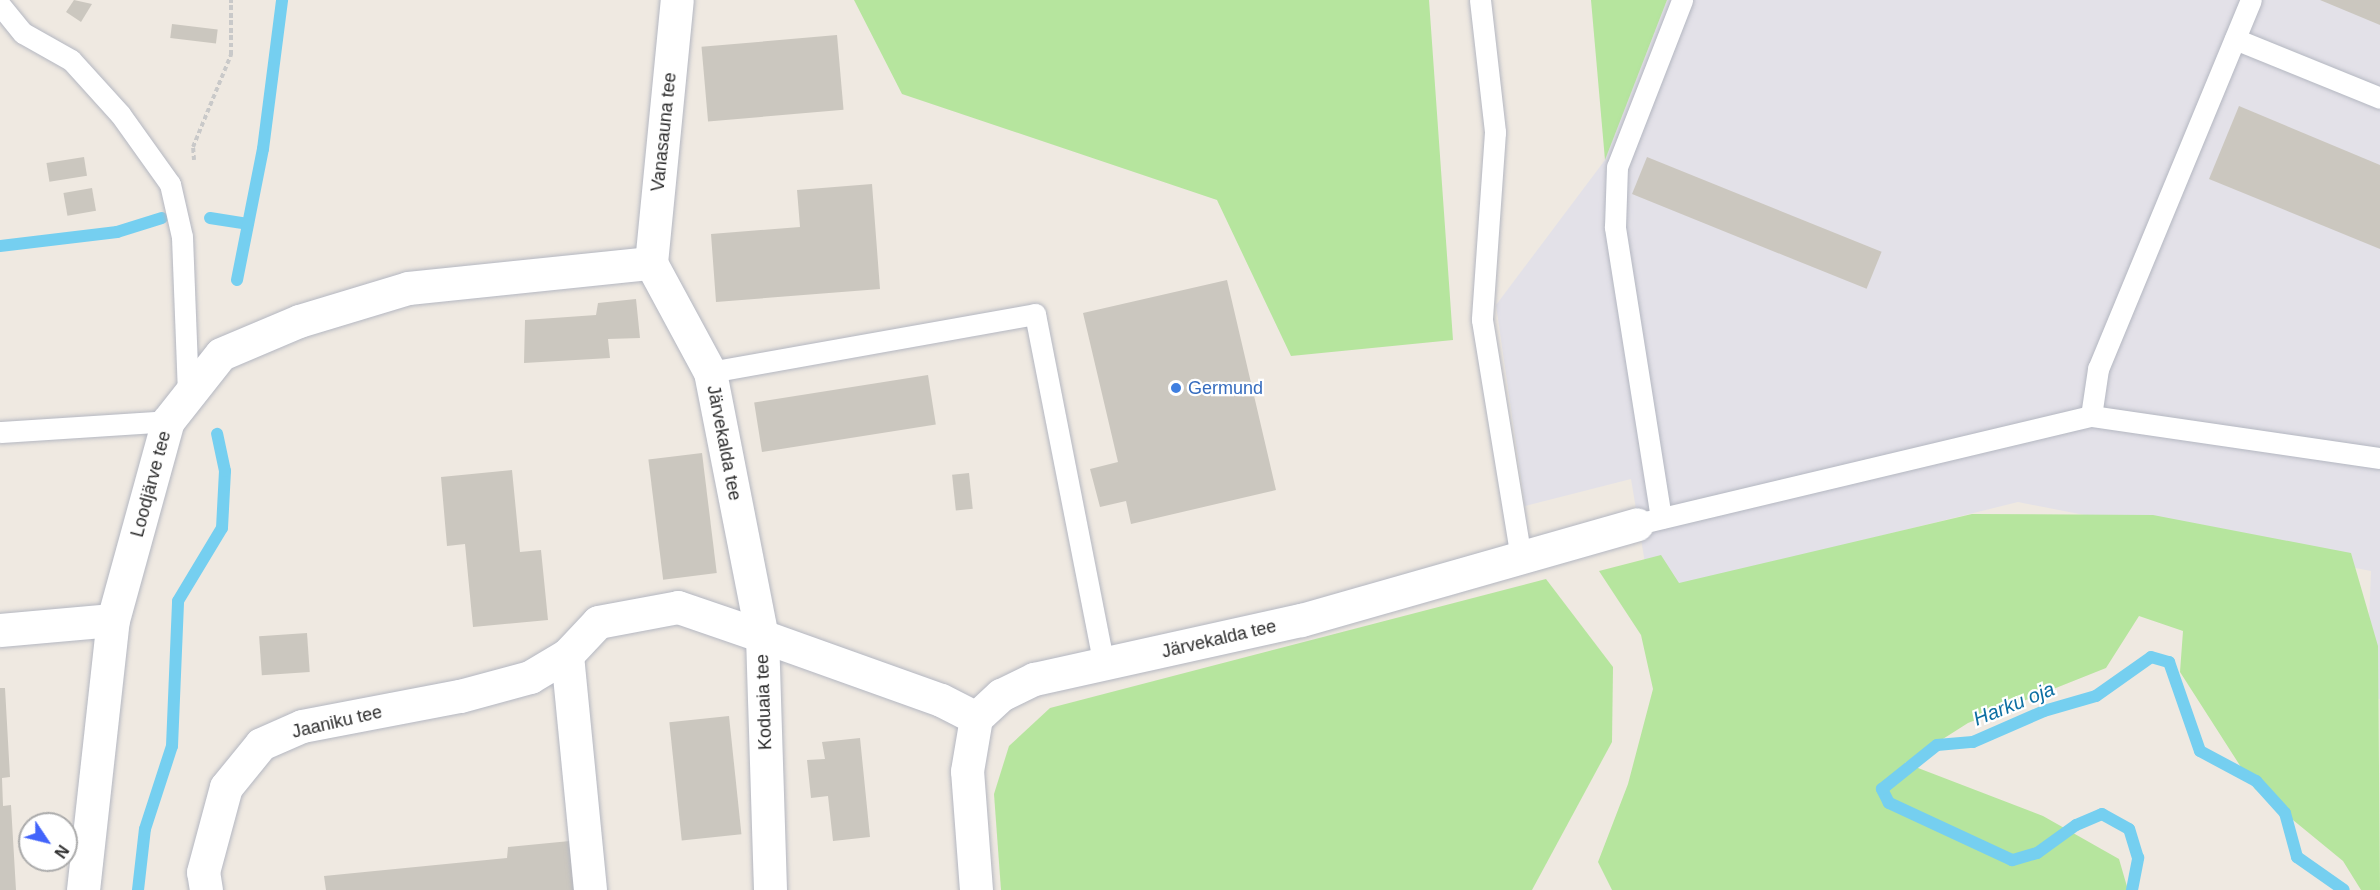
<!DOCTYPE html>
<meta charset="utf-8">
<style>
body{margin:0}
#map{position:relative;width:2380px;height:890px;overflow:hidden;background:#efe9e1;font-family:Helvetica,sans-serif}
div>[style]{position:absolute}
.industrial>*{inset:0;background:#e3e1e8}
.green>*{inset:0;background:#b6e59e}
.stream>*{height:12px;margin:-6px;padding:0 6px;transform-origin:6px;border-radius:6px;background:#75cff0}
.building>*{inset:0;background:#cbc7bf;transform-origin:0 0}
.path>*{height:4px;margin-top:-2px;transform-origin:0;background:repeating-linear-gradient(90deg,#c9c9c9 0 4.5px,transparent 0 7.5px)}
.roads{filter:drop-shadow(0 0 2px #b4b7c1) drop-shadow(0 0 2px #b4b7c1)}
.service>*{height:21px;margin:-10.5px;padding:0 10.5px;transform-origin:10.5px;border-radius:10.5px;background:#fff}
.minor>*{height:33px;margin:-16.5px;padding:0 16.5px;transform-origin:16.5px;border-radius:16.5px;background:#fff}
.dots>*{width:16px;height:16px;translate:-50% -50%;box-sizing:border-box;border:3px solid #fff;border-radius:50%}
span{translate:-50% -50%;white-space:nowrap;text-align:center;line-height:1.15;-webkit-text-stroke:4.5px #fff;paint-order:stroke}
.street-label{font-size:18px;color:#2e2e2e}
.shop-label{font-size:18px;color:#366cbe}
.left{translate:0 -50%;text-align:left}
.water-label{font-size:20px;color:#0d6fa3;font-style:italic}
.north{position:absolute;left:18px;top:812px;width:60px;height:60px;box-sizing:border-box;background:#fff;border:2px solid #ababab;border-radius:50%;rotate:125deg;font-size:16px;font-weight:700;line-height:24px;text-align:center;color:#2e2e2e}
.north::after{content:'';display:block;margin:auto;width:21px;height:27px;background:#4264fb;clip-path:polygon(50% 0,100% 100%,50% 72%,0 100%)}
</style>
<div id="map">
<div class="industrial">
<i style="clip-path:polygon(1667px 0,2380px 0,2380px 699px,2366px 698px,2371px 571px,2018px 502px,1650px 593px,1631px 479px,1525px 506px,1496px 305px,1605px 160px)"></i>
</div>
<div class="green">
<i style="clip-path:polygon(854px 0,1429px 0,1453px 340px,1291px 356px,1217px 200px,902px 94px)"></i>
<i style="clip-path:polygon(1591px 0,1667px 0,1605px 160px)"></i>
<i style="clip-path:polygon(1972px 514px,2153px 515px,2351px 553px,2378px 646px,2380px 890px,2361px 890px,2343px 861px,2255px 789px,2180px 672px,2183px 631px,2139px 616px,2106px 668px,1968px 723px,1905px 763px,2043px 816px,2119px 859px,2128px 890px,1612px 890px,1598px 862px,1628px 784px,1653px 689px,1641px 635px,1599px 571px,1661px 555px,1679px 583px)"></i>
<i style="clip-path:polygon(1546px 579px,1613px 667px,1612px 742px,1532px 890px,1001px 890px,994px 794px,1009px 746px,1050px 708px)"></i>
</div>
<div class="stream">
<i style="left:210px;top:218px;width:38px;rotate:9deg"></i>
<i style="left:0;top:246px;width:118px;rotate:-6.8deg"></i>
<i style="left:117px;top:232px;width:47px;rotate:-17.3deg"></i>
<i style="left:237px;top:280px;width:134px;rotate:-78.8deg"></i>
<i style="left:263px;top:149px;width:150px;rotate:-82.7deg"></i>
<i style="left:138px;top:890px;width:61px;rotate:-83.5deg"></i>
<i style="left:145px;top:829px;width:87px;rotate:-72deg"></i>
<i style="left:172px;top:746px;width:145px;rotate:-87.6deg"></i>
<i style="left:178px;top:601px;width:85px;rotate:-58.9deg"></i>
<i style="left:222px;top:528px;width:57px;rotate:-87deg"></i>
<i style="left:225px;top:471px;width:38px;rotate:-102deg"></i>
<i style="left:2132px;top:890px;width:33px;rotate:-79deg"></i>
<i style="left:2138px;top:858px;width:30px;rotate:-107deg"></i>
<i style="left:2129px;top:829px;width:31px;rotate:-151deg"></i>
<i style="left:2102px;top:814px;width:28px;rotate:157deg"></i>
<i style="left:2076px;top:825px;width:48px;rotate:144.3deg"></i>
<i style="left:2037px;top:853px;width:26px;rotate:164deg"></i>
<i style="left:2012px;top:860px;width:136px;rotate:-155.1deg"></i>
<i style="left:1889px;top:803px;width:16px;rotate:-117deg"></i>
<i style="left:1882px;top:789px;width:70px;rotate:-38.7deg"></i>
<i style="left:1937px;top:745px;width:36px;rotate:-5deg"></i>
<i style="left:1973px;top:742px;width:77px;rotate:-23.6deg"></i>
<i style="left:2044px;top:711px;width:54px;rotate:-16.1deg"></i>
<i style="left:2096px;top:696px;width:67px;rotate:-35.3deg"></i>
<i style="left:2151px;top:657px;width:19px;rotate:16deg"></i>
<i style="left:2169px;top:662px;width:94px;rotate:70.8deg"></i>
<i style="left:2200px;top:751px;width:64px;rotate:28.2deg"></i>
<i style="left:2256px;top:781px;width:43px;rotate:47.8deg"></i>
<i style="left:2285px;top:813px;width:46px;rotate:74.7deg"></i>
<i style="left:2297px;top:857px;width:57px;rotate:35.1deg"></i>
</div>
<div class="building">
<i style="clip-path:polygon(74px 0,92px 4px,81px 22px,66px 12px)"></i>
<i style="clip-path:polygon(2320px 0,2380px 0,2380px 25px)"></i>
<i style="left:172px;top:24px;width:46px;height:14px;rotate:7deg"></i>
<i style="left:837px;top:35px;width:75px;height:136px;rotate:85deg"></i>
<i style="clip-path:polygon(2239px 106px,2380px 165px,2380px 249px,2209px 179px)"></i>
<i style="left:84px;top:157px;width:19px;height:38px;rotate:81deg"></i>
<i style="left:1647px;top:157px;width:253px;height:40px;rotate:22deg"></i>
<i style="clip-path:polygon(872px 184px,880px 289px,716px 302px,711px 234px,800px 227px,797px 190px)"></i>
<i style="left:92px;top:188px;width:23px;height:29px;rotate:80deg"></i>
<i style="clip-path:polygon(1227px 280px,1276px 490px,1131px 524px,1126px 501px,1100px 507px,1090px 469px,1118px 462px,1083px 313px)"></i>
<i style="clip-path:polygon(636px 299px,640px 338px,608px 339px,610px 358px,524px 363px,525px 320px,596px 315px,598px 303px)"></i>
<i style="left:928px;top:375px;width:50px;height:176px;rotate:81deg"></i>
<i style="left:702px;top:453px;width:121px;height:54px;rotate:83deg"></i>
<i style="clip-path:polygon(512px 470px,520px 552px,541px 550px,548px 620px,473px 627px,465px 544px,447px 546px,441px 477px)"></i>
<i style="left:969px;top:473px;width:36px;height:17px;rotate:84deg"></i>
<i style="left:307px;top:633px;width:39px;height:48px;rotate:86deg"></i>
<i style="clip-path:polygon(0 688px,5px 688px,10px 777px,2px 778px,3px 806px,11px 805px,16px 890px,0 890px)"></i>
<i style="left:729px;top:716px;width:119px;height:60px;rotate:84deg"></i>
<i style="clip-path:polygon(860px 738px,870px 837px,833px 841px,828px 796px,811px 798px,807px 760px,825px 759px,822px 742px)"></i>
<i style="clip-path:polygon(570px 841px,574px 890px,326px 890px,324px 876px,507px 858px,508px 847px)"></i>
</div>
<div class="path">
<i style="left:194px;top:160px;width:13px;rotate:-94deg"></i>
<i style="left:193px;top:147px;width:100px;rotate:-67.6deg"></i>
<i style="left:231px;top:55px;width:55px;rotate:-90deg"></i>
</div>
<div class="roads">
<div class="service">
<i style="left:1480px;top:0;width:133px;rotate:83.5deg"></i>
<i style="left:1495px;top:132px;width:188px;rotate:94deg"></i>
<i style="left:1482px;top:320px;width:240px;rotate:80.7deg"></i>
<i style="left:0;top:5px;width:36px;rotate:51deg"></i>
<i style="left:23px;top:33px;width:55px;rotate:29.4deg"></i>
<i style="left:71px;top:60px;width:73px;rotate:47.8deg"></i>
<i style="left:120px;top:114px;width:86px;rotate:54.5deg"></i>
<i style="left:170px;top:184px;width:54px;rotate:77.2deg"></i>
<i style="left:182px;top:237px;width:159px;rotate:87.8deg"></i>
<i style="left:2235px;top:39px;width:157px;rotate:22.1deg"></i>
<i style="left:710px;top:372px;width:330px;rotate:-10.1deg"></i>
<i style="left:1035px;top:314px;width:359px;rotate:78.9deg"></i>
<i style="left:2091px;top:416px;width:48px;rotate:-81.5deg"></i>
<i style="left:2098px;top:369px;width:399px;rotate:-67.5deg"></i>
<i style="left:0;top:432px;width:168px;rotate:-3.7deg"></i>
<i style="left:1661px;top:518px;width:295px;rotate:-99deg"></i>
<i style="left:1615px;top:227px;width:60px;rotate:-88.1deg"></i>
<i style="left:1617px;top:167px;width:179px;rotate:-68.7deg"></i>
<i style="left:1637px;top:524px;width:467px;rotate:-13.4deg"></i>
<i style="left:2091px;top:416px;width:292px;rotate:8.3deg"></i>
</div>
<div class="minor">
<i style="left:651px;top:263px;width:124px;rotate:61.6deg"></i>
<i style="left:710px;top:372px;width:269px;rotate:78.9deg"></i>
<i style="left:651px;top:263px;width:264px;rotate:-84.4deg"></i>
<i style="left:0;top:630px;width:113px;rotate:-5.1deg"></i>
<i style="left:567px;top:655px;width:236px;rotate:84.4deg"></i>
<i style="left:83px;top:890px;width:272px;rotate:-83.7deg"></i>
<i style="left:113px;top:620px;width:206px;rotate:-74.6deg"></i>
<i style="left:168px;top:421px;width:85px;rotate:-51.7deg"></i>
<i style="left:221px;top:354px;width:85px;rotate:-22.9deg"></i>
<i style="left:299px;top:321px;width:114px;rotate:-16.8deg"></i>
<i style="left:408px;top:288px;width:244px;rotate:-5.9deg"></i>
<i style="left:206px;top:890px;width:18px;rotate:-99deg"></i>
<i style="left:203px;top:872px;width:88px;rotate:-74.9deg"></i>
<i style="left:226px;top:787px;width:55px;rotate:-50.9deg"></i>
<i style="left:261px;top:744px;width:45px;rotate:-23.7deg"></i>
<i style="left:302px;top:726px;width:161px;rotate:-10.8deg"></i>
<i style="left:460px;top:696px;width:73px;rotate:-15.2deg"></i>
<i style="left:530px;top:677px;width:43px;rotate:-30.7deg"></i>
<i style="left:567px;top:655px;width:45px;rotate:-46.8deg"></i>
<i style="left:598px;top:622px;width:81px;rotate:-10.6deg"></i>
<i style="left:678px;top:607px;width:89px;rotate:19deg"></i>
<i style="left:770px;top:890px;width:254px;rotate:-91.8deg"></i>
<i style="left:762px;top:636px;width:190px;rotate:19.7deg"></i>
<i style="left:941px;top:700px;width:39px;rotate:27deg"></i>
<i style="left:976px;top:890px;width:119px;rotate:-94.3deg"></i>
<i style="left:967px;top:771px;width:54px;rotate:-80.4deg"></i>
<i style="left:976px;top:718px;width:34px;rotate:-43deg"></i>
<i style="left:1001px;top:695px;width:37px;rotate:-26deg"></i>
<i style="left:1034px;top:679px;width:273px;rotate:-12.5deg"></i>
<i style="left:1301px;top:620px;width:349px;rotate:-15.9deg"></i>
</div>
</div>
<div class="dots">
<i style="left:1176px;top:388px;background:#3f7fe0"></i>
</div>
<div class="street-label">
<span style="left:664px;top:132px;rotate:-84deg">Vanasauna tee</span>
<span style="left:724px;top:443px;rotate:79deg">Järvekalda tee</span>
<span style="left:151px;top:484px;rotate:-75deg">Loodjärve tee</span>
<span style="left:1219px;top:639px;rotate:-13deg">Järvekalda tee</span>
<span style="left:764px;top:702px;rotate:-92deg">Koduaia tee</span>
<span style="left:337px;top:722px;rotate:-13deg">Jaaniku tee</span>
</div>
<div class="shop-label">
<span class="left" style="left:1188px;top:388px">Germund</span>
</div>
<div class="water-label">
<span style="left:2014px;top:704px;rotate:-22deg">Harku oja</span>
</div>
<div class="north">N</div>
</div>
